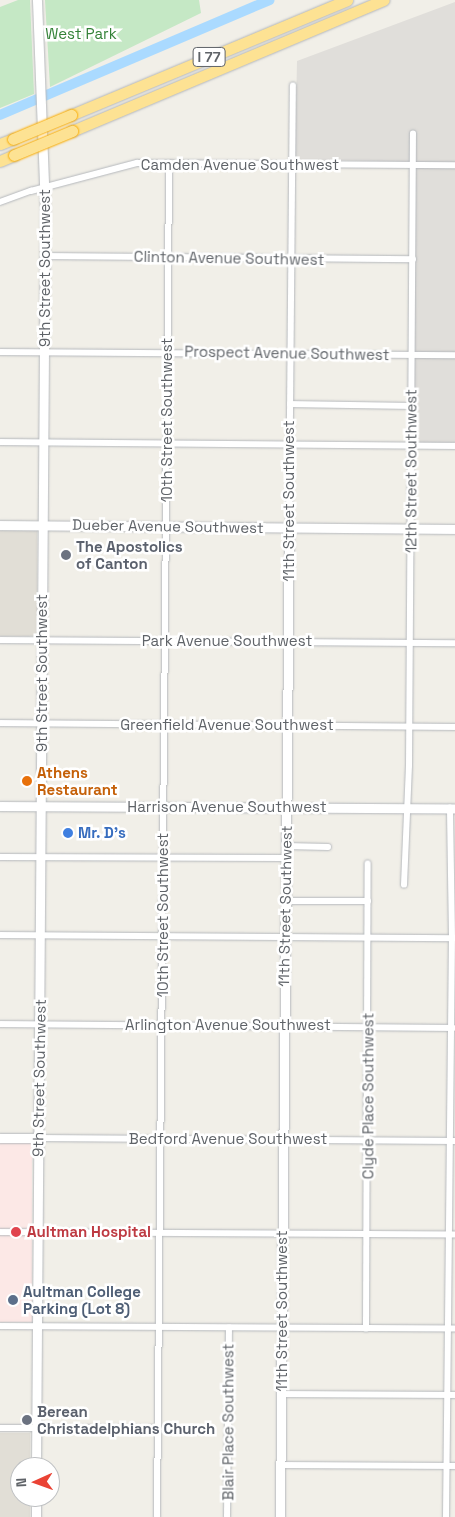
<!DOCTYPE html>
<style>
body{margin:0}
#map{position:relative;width:455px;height:1517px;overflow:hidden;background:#f1efe8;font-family:"Space Grotesk",sans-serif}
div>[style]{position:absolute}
.industrial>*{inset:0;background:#e0deda}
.education>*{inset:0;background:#e1ded6;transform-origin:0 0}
.medical>*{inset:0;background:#fce8e6;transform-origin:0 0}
.green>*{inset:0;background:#c5e8c5}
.river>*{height:10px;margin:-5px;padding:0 5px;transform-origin:5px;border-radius:5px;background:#aadaff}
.roads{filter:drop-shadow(0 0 1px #b5b8bc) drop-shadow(0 0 1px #b5b8bc)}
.street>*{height:5.5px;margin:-2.75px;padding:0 2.75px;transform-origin:2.75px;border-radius:2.75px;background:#fff}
.secondary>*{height:9px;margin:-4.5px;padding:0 4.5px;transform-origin:4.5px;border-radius:4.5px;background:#fff}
.highway>*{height:11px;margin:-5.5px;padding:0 5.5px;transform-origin:5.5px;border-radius:5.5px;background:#fde293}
.bridges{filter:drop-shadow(0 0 1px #f9ab00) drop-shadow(0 0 1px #f9ab00)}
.highway-bridge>*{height:11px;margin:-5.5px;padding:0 5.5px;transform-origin:5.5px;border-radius:5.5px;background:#fde293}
.dots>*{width:14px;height:14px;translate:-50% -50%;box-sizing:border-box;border:2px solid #fff;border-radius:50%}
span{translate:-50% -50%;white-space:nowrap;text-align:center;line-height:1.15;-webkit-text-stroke:5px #fff;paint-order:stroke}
.shield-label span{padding:1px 4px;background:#fff;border:1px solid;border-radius:4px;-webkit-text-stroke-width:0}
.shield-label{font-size:14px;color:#5f6368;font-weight:700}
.park-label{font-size:15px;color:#348238}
.street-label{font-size:15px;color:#5f6368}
.worship-label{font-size:15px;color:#5b616d;font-weight:700}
.left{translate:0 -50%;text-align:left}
.food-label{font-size:15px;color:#c56008;font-weight:700}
.shop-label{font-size:15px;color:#366cbe;font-weight:700}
.health-label{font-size:15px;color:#be3a42;font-weight:700}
.service-label{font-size:15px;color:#4e5e75;font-weight:700}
.north{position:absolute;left:10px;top:1457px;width:50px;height:50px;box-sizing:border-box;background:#fff;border:1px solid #bfc1c3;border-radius:50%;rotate:268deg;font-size:14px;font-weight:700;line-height:20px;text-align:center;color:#5f6368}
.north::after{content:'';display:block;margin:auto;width:18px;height:22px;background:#ea4335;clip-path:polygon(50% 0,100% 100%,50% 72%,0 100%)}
</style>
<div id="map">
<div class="industrial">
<i style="clip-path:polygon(455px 2px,455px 442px,414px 443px,416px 162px,295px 159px,297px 61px)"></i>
</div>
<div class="education">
<i style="left:0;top:531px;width:37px;height:105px"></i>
<i style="clip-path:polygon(0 1433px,30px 1433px,30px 1467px,20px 1467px,20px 1497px,30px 1497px,30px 1517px,0 1517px)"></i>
</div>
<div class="medical">
<i style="left:0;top:1142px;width:32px;height:180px"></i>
</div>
<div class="green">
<i style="clip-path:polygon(18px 0,30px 0,34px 94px,0 108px,0 7px)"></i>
<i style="clip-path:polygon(45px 0,199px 0,201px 13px,50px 87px)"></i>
</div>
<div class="river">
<i style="left:0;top:115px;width:293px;rotate:-23.1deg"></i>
</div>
<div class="roads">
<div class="street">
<i style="left:0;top:202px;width:33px;rotate:-20deg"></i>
<i style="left:31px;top:191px;width:110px;rotate:-14.8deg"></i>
<i style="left:137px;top:163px;width:318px;rotate:0.4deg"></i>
<i style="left:45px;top:256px;width:368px;rotate:0.5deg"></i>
<i style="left:0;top:352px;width:455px;rotate:0.4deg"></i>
<i style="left:290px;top:404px;width:121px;rotate:0.9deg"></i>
<i style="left:0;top:442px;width:455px;rotate:0.5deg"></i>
<i style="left:289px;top:528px;width:442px;rotate:-89.5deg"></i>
<i style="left:0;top:640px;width:455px;rotate:0.4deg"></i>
<i style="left:0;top:723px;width:455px;rotate:0.5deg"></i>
<i style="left:286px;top:846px;width:42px;rotate:1.4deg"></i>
<i style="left:0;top:857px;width:285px;rotate:0.2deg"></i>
<i style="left:404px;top:885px;width:119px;rotate:-87.6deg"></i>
<i style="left:409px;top:766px;width:632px;rotate:-89.64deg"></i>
<i style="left:285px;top:901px;width:83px"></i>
<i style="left:0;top:935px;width:455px;rotate:0.4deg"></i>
<i style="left:0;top:1024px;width:453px;rotate:0.5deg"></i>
<i style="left:38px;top:1138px;width:417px;rotate:0.4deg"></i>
<i style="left:0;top:1232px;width:455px;rotate:0.3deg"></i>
<i style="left:0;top:1326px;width:455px;rotate:0.3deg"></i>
<i style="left:366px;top:1329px;width:465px;rotate:-89.8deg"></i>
<i style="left:281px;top:1394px;width:174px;rotate:0.3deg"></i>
<i style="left:0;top:1428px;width:157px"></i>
<i style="left:281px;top:1465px;width:174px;rotate:0.3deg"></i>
<i style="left:157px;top:1517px;width:1354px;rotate:-89.49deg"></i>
<i style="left:227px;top:1517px;width:189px;rotate:-89.4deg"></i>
<i style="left:446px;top:1517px;width:579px;rotate:-89.41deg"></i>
<i style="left:452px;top:938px;width:130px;rotate:-90.9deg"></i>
</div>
<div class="secondary">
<i style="left:0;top:525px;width:455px;rotate:0.5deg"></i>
<i style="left:0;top:806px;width:455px;rotate:0.3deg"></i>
<i style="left:0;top:1138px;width:38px"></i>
<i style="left:36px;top:1467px;width:1258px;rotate:-89.59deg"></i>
<i style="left:45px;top:209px;width:209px;rotate:-92.2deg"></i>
<i style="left:36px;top:1517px;width:20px;rotate:-90deg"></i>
<i style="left:280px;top:1517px;width:989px;rotate:-89.48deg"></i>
</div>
<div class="highway">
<i style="left:71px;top:115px;width:299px;rotate:-22.6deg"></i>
<i style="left:72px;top:131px;width:338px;rotate:-22.8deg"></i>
<i style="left:0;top:144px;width:14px;rotate:-21deg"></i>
<i style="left:0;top:161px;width:15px;rotate:-23deg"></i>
</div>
</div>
<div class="bridges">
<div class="highway-bridge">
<i style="left:13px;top:139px;width:63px;rotate:-22.5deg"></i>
<i style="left:14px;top:155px;width:63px;rotate:-22.5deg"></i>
</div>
</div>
<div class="dots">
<i style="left:66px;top:555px;background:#6b7280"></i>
<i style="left:27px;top:781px;background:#e8710a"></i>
<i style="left:68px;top:833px;background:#3f7fe0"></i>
<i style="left:16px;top:1232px;background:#e0444e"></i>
<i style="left:13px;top:1300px;background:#5c6f8a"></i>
<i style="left:27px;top:1420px;background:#6b7280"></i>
</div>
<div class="shield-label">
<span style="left:209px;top:57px">I 77</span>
</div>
<div class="park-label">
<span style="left:81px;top:34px">West Park</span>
</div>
<div class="street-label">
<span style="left:240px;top:165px">Camden Avenue Southwest</span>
<span style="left:229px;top:258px;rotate:1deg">Clinton Avenue Southwest</span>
<span style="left:45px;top:268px;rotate:-90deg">9th Street Southwest</span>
<span style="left:287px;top:353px;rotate:1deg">Prospect Avenue Southwest</span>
<span style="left:167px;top:420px;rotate:-90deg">10th Street Southwest</span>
<span style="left:411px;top:471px;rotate:-90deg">12th Street Southwest</span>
<span style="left:289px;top:501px;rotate:-90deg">11th Street Southwest</span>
<span style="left:168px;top:526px;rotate:1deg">Dueber Avenue Southwest</span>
<span style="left:227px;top:641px">Park Avenue Southwest</span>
<span style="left:42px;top:673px;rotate:-90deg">9th Street Southwest</span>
<span style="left:227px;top:725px">Greenfield Avenue Southwest</span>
<span style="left:227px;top:807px">Harrison Avenue Southwest</span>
<span style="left:285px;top:906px;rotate:-89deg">11th Street Southwest</span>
<span style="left:163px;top:915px;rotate:-90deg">10th Street Southwest</span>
<span style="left:228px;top:1025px">Arlington Avenue Southwest</span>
<span style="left:39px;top:1078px;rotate:-89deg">9th Street Southwest</span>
<span style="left:368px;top:1096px;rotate:-90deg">Clyde Place Southwest</span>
<span style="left:228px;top:1139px">Bedford Avenue Southwest</span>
<span style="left:282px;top:1311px;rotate:-90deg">11th Street Southwest</span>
<span style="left:228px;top:1422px;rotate:-90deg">Blair Place Southwest</span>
</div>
<div class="worship-label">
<span class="left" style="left:76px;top:555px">The Apostolics<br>of Canton</span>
<span class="left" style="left:37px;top:1420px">Berean<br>Christadelphians Church</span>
</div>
<div class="food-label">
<span class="left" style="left:37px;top:781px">Athens<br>Restaurant</span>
</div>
<div class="shop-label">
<span class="left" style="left:78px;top:833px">Mr. D's</span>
</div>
<div class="health-label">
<span class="left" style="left:27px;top:1232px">Aultman Hospital</span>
</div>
<div class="service-label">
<span class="left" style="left:23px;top:1300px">Aultman College<br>Parking (Lot 8)</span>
</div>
<div class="north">N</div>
</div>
